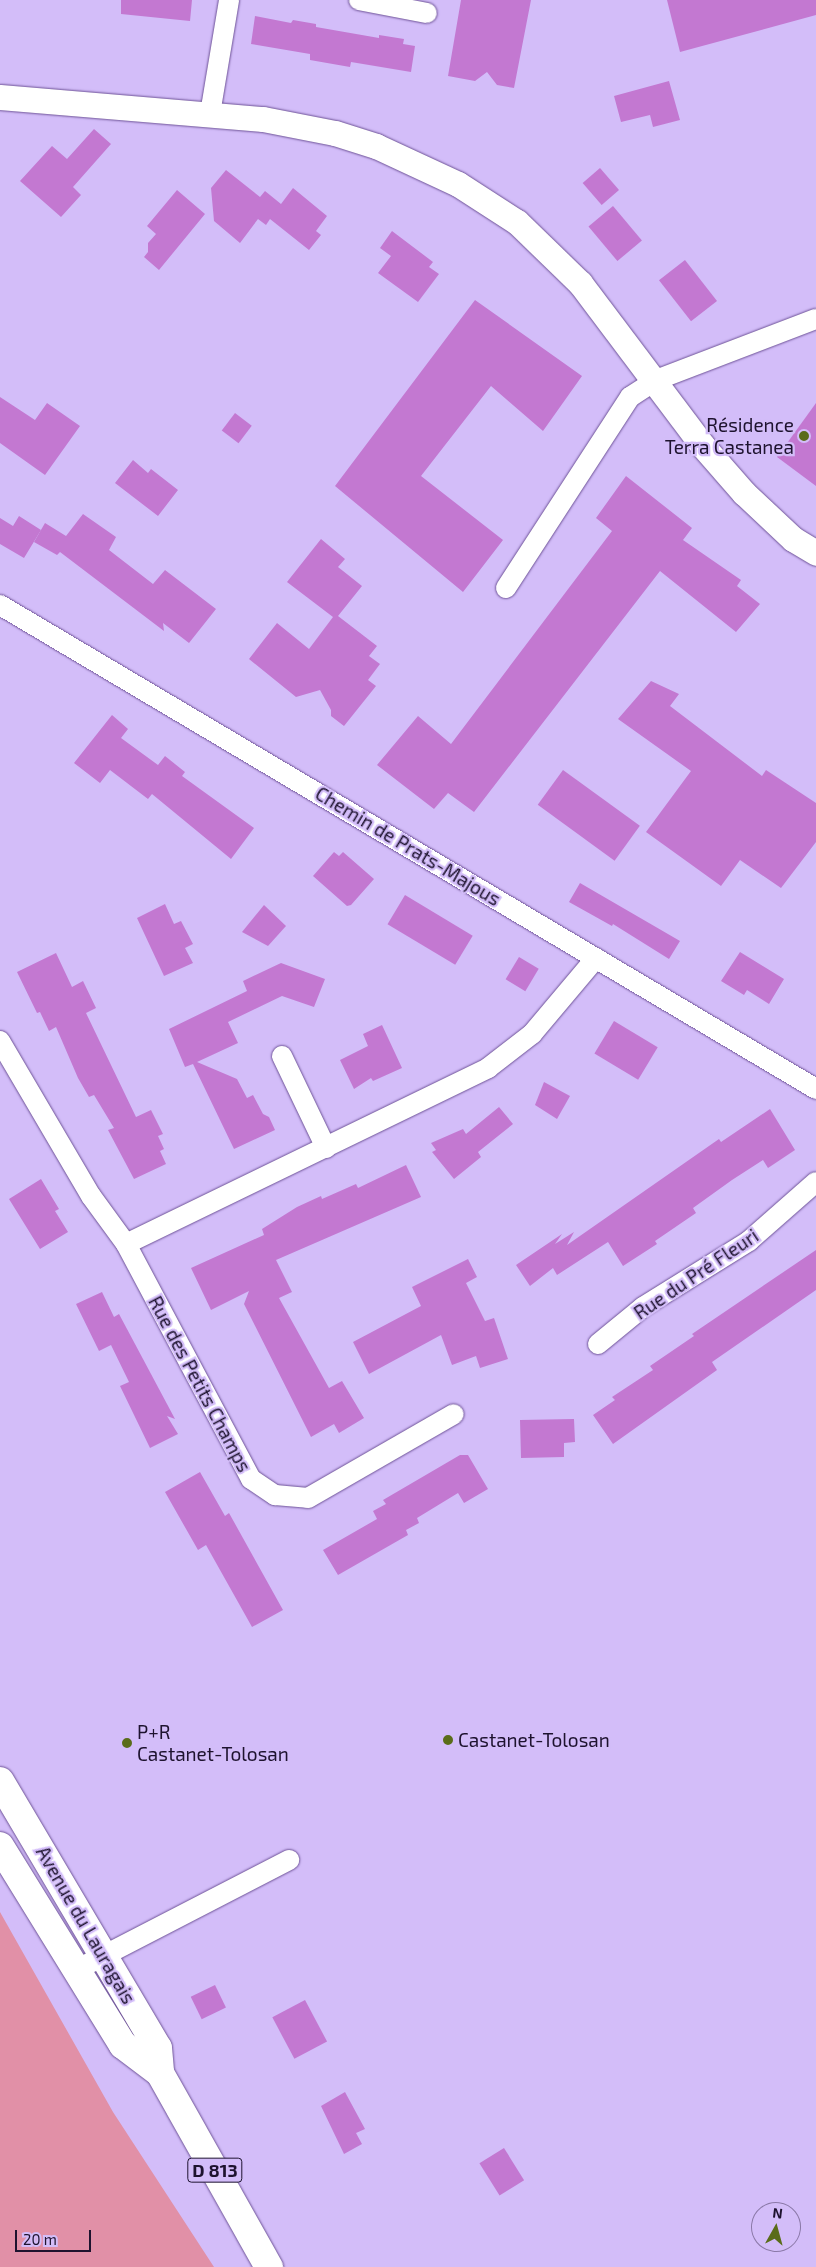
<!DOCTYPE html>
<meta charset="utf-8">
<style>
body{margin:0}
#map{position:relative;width:816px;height:2267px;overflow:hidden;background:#d3bdf9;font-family:"Exo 2",sans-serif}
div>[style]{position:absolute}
.green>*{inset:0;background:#e190a7}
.building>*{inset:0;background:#c378d1;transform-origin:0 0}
.roads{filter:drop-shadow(0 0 1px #6e5397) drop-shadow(0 0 1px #6e5397)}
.minor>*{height:20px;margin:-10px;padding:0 10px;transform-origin:10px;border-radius:10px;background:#fff}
.tertiary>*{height:25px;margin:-12.5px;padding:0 12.5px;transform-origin:12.5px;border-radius:12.5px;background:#fff}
.primary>*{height:28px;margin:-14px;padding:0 14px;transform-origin:14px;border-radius:14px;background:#fff}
.dots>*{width:14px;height:14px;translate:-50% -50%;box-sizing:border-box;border:2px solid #d3bdf9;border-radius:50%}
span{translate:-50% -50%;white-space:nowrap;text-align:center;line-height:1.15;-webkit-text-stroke:4.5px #d3bdf9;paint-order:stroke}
.shield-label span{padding:1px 4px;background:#d3bdf9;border:1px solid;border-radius:4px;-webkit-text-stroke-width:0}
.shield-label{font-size:18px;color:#1e132f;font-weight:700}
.poi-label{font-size:19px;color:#1e132f}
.right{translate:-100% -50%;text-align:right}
.left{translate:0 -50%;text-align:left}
.street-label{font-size:19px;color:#1e132f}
.north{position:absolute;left:751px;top:2202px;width:50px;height:50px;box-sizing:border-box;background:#d3bdf9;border:1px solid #8b79a8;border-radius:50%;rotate:7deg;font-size:14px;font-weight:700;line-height:20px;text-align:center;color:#1e132f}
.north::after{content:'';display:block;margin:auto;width:18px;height:22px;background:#5a6c19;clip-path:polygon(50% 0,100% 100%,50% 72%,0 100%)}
.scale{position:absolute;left:15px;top:2230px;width:76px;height:22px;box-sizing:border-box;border:2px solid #1e132f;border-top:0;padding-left:6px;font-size:15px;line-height:18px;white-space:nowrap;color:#1e132f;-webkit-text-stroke:4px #d3bdf9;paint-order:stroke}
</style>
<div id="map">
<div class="green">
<i style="clip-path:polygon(0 1912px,113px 2112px,214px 2267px,0 2267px)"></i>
</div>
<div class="building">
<i style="clip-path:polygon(121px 0,192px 0,190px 21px,121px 14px)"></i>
<i style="clip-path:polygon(461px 0,531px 0,514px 88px,497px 85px,487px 72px,475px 81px,448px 76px)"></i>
<i style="clip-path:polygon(667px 0,816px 0,816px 15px,680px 52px)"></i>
<i style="clip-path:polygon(255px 16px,291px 23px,293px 20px,316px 24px,316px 27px,379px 38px,379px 35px,404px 39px,403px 44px,415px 46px,411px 72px,351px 62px,350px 67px,310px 60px,310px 54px,251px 44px)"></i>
<i style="clip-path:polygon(669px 81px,680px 120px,653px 127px,650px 115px,621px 122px,614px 96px)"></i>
<i style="clip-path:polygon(94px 129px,111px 144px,73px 187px,81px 195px,61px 217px,20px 181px,52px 146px,67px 159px)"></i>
<i style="left:600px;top:168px;width:29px;height:23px;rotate:49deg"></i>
<i style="clip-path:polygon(226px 170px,260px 197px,265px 191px,281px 204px,293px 188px,327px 216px,316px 231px,321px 235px,309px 250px,270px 219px,266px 225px,258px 219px,240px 243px,214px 221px,211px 188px)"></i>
<i style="clip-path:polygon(177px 190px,205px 214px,159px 270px,144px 257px,148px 252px,148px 243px,156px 234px,147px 226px)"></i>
<i style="left:613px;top:206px;width:45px;height:32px;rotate:50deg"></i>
<i style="clip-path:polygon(392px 231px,433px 262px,429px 267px,439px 274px,418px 302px,378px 273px,391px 256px,380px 248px)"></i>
<i style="left:685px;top:260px;width:52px;height:33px;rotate:52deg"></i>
<i style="clip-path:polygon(475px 300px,582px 376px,543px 431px,491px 386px,421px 476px,503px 540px,463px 592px,335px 486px)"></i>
<i style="clip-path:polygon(0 397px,35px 420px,47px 403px,80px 426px,45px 475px,0 443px)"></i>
<i style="clip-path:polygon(816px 403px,816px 486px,777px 457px)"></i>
<i style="left:235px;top:413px;width:21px;height:22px;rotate:37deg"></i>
<i style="clip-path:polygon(133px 460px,148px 473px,151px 469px,178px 490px,158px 516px,115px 483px)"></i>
<i style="clip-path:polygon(626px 476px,692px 528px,683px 540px,741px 580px,737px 586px,760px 604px,736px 632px,660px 571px,474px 812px,448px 793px,434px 809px,377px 765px,418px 716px,451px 744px,612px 531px,596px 518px)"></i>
<i style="clip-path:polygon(83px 514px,116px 537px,109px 550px,153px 584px,165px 570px,216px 609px,189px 643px,163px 623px,164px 631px,60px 552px,57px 555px,34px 542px,45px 523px,66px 536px)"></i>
<i style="clip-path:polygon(19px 516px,41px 530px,24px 558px,0 544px,0 518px,13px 526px)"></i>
<i style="clip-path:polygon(321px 539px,345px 559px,338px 567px,362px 586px,338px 616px,377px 646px,369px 656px,380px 664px,368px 680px,376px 686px,344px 726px,331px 716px,331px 710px,320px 690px,296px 697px,249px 659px,277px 623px,309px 649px,333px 617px,287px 582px)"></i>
<i style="clip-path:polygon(651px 681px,679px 694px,670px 706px,762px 776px,766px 770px,816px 803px,816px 842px,781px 888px,740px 860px,721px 886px,646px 832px,691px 771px,618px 719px)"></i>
<i style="clip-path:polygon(112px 715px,128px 729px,121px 738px,158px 765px,165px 756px,185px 772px,182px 776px,254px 828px,231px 859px,152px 794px,148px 799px,110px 770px,100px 783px,74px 763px)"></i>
<i style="left:563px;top:770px;width:95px;height:43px;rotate:36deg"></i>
<i style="clip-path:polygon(334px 852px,339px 856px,343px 852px,374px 879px,351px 905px,347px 906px,313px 876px)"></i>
<i style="clip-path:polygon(580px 883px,680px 941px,669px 959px,613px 924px,612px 926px,569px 902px)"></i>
<i style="left:405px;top:895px;width:79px;height:34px;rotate:31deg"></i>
<i style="clip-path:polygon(165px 904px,174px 924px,181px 921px,193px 944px,185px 948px,193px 963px,164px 976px,137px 918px)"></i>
<i style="clip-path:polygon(264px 905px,286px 926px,268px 946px,242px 932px)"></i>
<i style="clip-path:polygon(740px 952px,784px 979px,769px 1004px,747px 990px,744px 995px,721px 981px)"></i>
<i style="clip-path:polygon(56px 953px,72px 987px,83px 981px,96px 1008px,86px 1013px,136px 1117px,151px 1110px,163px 1134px,158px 1136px,164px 1149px,160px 1151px,166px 1164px,134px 1179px,108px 1130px,114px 1128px,94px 1095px,89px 1097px,78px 1078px,56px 1027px,49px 1031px,40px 1012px,37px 1013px,17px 972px)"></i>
<i style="left:519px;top:957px;width:23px;height:26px;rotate:31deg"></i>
<i style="clip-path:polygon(281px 963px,325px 979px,314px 1007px,282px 996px,228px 1022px,238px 1043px,197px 1062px,237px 1079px,247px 1098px,253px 1095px,263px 1114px,269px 1117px,275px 1130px,234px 1149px,193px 1064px,185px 1067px,169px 1029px,247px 991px,243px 981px)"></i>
<i style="left:614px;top:1021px;width:51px;height:38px;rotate:31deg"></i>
<i style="clip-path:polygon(382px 1025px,402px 1068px,373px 1081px,371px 1078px,354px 1089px,340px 1060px,368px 1046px,363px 1034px)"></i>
<i style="clip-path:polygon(544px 1082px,570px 1096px,557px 1119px,535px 1105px)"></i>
<i style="clip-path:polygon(499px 1107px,513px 1124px,478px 1152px,481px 1157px,454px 1179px,432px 1152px,436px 1150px,431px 1143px,463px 1129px,466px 1134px)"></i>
<i style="clip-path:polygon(770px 1109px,795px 1150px,768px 1168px,763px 1160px,732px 1180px,693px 1208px,696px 1213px,655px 1241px,657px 1244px,623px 1266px,608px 1242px,557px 1275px,553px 1268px,530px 1286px,516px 1265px,562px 1234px,555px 1244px,574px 1232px,567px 1245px,719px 1139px,721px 1142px)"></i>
<i style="clip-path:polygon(406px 1165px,421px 1197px,276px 1260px,292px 1292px,279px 1298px,329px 1388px,342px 1381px,364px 1418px,339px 1433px,334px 1424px,311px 1437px,244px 1304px,249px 1291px,211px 1310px,191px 1268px,264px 1235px,262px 1229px,297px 1207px,321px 1196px,322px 1199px,356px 1184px,358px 1188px)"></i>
<i style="clip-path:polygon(41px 1179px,59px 1209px,55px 1211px,68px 1232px,40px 1249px,9px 1199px)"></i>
<i style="clip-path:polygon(816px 1250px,816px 1290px,712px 1362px,717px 1370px,613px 1444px,593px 1415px,615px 1400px,612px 1397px,653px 1370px,650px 1366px,694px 1336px,692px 1334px)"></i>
<i style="clip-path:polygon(468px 1259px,477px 1277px,466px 1283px,485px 1321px,494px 1318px,508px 1359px,480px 1368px,476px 1356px,452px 1365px,441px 1335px,369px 1374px,353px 1342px,421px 1306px,412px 1287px)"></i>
<i style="clip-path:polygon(102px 1292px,114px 1317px,119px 1314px,175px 1419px,167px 1416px,178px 1434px,150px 1448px,120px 1386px,129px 1382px,111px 1345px,99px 1351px,76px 1304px)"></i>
<i style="clip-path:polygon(574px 1419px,575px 1442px,564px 1443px,564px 1457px,521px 1458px,520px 1420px)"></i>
<i style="clip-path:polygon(460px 1455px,468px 1455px,488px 1489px,464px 1503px,458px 1493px,417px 1518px,419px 1523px,406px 1530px,408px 1535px,338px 1575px,323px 1550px,377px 1519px,373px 1511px,386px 1504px,383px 1500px)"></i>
<i style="clip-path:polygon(200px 1472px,225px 1516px,229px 1513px,283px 1610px,252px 1627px,206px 1545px,198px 1550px,165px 1492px)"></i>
<i style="left:215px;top:1985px;width:25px;height:27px;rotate:64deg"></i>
<i style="left:305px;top:2000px;width:47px;height:37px;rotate:62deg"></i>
<i style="clip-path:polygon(345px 2092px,365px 2129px,356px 2133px,362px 2144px,344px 2154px,321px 2106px)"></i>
<i style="left:504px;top:2148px;width:38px;height:29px;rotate:58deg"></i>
</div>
<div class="roads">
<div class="minor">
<i style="left:359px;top:0;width:69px;rotate:10.8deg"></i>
<i style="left:210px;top:114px;width:116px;rotate:-80.5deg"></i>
<i style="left:506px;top:588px;width:228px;rotate:-57deg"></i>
<i style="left:630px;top:397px;width:31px;rotate:-33deg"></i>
<i style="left:656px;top:380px;width:171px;rotate:-20.9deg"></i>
<i style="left:0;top:605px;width:949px;rotate:30.67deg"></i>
<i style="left:0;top:1041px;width:180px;rotate:59.6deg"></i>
<i style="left:91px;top:1196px;width:59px;rotate:53.9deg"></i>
<i style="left:126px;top:1244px;width:266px;rotate:62deg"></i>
<i style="left:251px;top:1479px;width:29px;rotate:34deg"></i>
<i style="left:275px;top:1495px;width:33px;rotate:5deg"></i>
<i style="left:308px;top:1498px;width:168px;rotate:-29.9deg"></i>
<i style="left:282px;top:1056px;width:102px;rotate:64.4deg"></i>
<i style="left:126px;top:1244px;width:403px;rotate:-25.9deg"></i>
<i style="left:488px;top:1068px;width:56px;rotate:-37.7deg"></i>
<i style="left:532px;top:1034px;width:99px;rotate:-49.9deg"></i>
<i style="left:598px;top:1344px;width:58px;rotate:-39.4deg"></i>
<i style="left:643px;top:1307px;width:125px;rotate:-31.9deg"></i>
<i style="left:749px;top:1241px;width:89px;rotate:-41.4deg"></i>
<i style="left:76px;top:1970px;width:240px;rotate:-27.3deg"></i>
</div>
<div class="tertiary">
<i style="left:0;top:97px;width:264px;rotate:4.8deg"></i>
<i style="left:263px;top:119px;width:73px;rotate:11deg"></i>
<i style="left:335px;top:133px;width:43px;rotate:17.6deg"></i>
<i style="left:376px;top:146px;width:90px;rotate:24.9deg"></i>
<i style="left:458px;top:184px;width:70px;rotate:32.8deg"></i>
<i style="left:517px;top:222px;width:88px;rotate:44.1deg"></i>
<i style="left:580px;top:283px;width:203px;rotate:53deg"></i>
<i style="left:702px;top:445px;width:64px;rotate:48.8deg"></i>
<i style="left:744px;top:493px;width:67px;rotate:43.2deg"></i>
<i style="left:793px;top:539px;width:27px;rotate:31deg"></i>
</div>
<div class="primary">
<i style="left:0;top:1781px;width:310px;rotate:59.4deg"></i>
<i style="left:158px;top:2048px;width:25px;rotate:85deg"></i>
<i style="left:0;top:1846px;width:234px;rotate:58.3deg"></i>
<i style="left:123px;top:2045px;width:46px;rotate:37.1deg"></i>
<i style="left:160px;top:2073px;width:223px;rotate:60.7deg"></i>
</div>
</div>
<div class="dots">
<i style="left:804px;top:436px;background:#5a6c19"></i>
<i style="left:448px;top:1740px;background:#5a6c19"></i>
<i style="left:127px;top:1743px;background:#5a6c19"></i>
</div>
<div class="shield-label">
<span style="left:215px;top:2170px">D 813</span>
</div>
<div class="poi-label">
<span class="right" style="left:794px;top:436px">Résidence<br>Terra Castanea</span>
<span class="left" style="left:137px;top:1743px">P+R<br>Castanet-Tolosan</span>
<span class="left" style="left:458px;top:1740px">Castanet-Tolosan</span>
</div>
<div class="street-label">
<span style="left:408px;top:846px;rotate:31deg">Chemin de Prats-Majous</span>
<span style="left:696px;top:1274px;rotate:-34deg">Rue du Pré Fleuri</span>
<span style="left:200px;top:1384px;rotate:62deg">Rue des Petits Champs</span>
<span style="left:86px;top:1925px;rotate:60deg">Avenue du Lauragais</span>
</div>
<div class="north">N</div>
<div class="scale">20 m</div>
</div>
